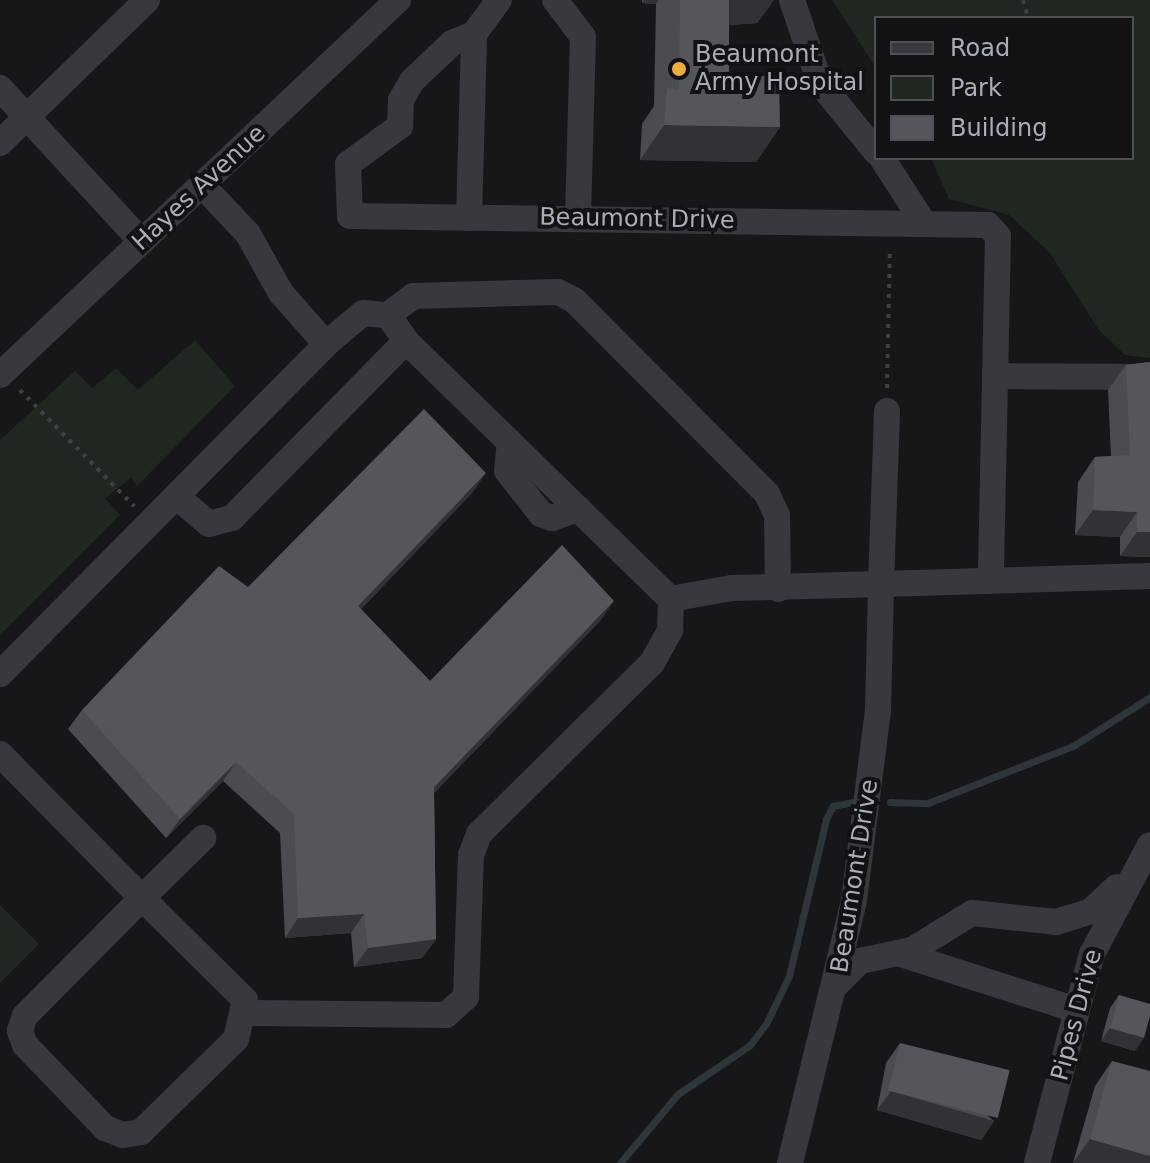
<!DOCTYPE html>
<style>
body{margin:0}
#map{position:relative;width:1150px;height:1163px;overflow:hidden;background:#171719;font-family:"DejaVu Sans",sans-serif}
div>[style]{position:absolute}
.green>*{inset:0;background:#1f2720}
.stream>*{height:7px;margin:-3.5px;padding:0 3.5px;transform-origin:3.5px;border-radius:3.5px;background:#2e363c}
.path>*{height:4px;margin-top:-2px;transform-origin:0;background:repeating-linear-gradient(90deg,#3e4045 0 4px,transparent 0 10px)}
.minor>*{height:26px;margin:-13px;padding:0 13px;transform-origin:13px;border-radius:13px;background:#38393e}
.wall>*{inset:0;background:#4b4b51}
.shaded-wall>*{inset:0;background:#323236}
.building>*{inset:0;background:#55565c;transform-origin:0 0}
.dots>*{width:22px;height:22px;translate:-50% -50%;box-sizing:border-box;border:4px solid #121214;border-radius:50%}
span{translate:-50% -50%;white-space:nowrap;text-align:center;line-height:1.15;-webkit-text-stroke:8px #121214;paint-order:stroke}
.poi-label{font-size:24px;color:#aaaeb8}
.left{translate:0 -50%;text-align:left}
.street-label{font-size:24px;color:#aaaeb8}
.legend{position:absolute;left:874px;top:16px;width:260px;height:144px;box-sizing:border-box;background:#121214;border:2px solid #4f5056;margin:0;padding:10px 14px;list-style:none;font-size:24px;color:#aaaeb8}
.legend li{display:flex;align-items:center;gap:16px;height:40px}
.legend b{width:40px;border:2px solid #4f5056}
</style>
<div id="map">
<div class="green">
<i style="clip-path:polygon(832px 0,1150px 0,1150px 358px,1125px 355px,1098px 329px,1050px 253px,1009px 215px,949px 199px,931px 158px,1132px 158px,1132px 18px,876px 18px,876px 68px)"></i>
<i style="clip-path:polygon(195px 340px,235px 386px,137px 486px,131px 478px,105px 498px,120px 515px,0 635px,0 440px,75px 371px,92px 388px,116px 368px,138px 390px)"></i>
<i style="clip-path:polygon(0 905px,39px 944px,0 983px)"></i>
</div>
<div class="stream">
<i style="left:890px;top:802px;width:38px;rotate:2deg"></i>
<i style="left:928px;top:803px;width:156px;rotate:-21.5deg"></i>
<i style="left:1073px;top:746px;width:91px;rotate:-32.5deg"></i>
<i style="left:620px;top:1163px;width:90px;rotate:-50deg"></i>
<i style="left:678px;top:1094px;width:87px;rotate:-34.2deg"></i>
<i style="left:750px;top:1045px;width:26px;rotate:-53deg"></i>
<i style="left:766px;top:1024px;width:53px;rotate:-64.4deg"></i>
<i style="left:789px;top:976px;width:161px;rotate:-76.7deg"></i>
<i style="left:826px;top:819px;width:15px;rotate:-62deg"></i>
<i style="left:833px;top:806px;width:19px;rotate:-12deg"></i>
</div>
<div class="path">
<i style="left:1023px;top:0;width:19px;rotate:74deg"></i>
<i style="left:887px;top:388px;width:139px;rotate:-88.8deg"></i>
<i style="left:20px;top:390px;width:163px;rotate:45.5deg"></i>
</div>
<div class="minor">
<i style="left:555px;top:0;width:46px;rotate:52.9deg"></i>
<i style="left:583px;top:37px;width:181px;rotate:91.6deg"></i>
<i style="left:792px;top:0;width:88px;rotate:71.4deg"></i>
<i style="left:820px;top:83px;width:89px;rotate:50.9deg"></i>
<i style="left:474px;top:34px;width:24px;rotate:158deg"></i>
<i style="left:452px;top:43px;width:55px;rotate:136.5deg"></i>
<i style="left:412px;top:81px;width:22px;rotate:120deg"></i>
<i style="left:401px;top:100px;width:26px;rotate:92deg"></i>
<i style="left:400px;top:126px;width:64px;rotate:143.8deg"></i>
<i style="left:348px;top:164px;width:52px;rotate:87.8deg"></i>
<i style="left:350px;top:216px;width:638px;rotate:0.81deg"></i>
<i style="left:988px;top:225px;width:15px;rotate:48deg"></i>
<i style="left:998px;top:236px;width:339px;rotate:91.2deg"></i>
<i style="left:0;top:88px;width:209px;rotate:47.3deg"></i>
<i style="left:0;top:143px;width:205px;rotate:-44.2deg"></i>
<i style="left:882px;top:158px;width:76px;rotate:57.4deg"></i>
<i style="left:202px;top:185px;width:67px;rotate:46.8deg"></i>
<i style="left:248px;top:234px;width:68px;rotate:60.8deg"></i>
<i style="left:281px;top:293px;width:68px;rotate:48.6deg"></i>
<i style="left:326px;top:344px;width:48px;rotate:-40deg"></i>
<i style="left:363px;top:313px;width:25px;rotate:5deg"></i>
<i style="left:388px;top:315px;width:32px;rotate:55deg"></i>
<i style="left:406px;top:341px;width:369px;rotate:44.3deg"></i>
<i style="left:670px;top:599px;width:63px;rotate:-10.1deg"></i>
<i style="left:732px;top:588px;width:149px;rotate:-1.5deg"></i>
<i style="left:881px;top:584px;width:173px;rotate:-88deg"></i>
<i style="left:469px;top:218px;width:184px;rotate:-88.4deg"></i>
<i style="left:474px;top:34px;width:42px;rotate:-53.7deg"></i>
<i style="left:388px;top:315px;width:31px;rotate:-37deg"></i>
<i style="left:413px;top:296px;width:145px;rotate:-1.6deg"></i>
<i style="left:558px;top:292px;width:18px;rotate:27deg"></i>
<i style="left:574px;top:300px;width:274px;rotate:45.1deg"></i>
<i style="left:767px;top:494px;width:23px;rotate:65deg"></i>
<i style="left:777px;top:515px;width:74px;rotate:89.2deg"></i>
<i style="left:0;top:375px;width:547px;rotate:-43.3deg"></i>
<i style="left:996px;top:376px;width:154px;rotate:0.4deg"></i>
<i style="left:510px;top:442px;width:29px;rotate:96deg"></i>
<i style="left:507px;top:471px;width:55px;rotate:51.7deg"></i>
<i style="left:541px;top:514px;width:12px;rotate:20deg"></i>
<i style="left:552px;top:518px;width:28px;rotate:-19deg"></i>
<i style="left:176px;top:496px;width:43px;rotate:40.3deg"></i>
<i style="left:209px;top:524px;width:24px;rotate:-15deg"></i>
<i style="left:232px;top:518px;width:248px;rotate:-45.5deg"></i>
<i style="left:0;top:674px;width:464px;rotate:-45.3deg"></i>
<i style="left:0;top:754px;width:202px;rotate:45.4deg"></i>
<i style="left:142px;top:898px;width:145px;rotate:44.7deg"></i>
<i style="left:245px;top:1000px;width:40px;rotate:103deg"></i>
<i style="left:236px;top:1039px;width:133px;rotate:135.6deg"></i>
<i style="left:141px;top:1132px;width:18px;rotate:171deg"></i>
<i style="left:123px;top:1135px;width:19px;rotate:-159deg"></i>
<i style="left:105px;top:1128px;width:115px;rotate:-133.9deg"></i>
<i style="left:25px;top:1045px;width:15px;rotate:-110deg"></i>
<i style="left:20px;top:1031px;width:16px;rotate:-72deg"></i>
<i style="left:25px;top:1016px;width:166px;rotate:-45.2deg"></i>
<i style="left:142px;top:898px;width:86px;rotate:-44.5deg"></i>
<i style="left:898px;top:953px;width:188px;rotate:17.7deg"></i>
<i style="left:837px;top:984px;width:33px;rotate:-45deg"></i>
<i style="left:860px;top:961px;width:53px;rotate:-11.9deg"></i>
<i style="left:912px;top:950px;width:70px;rotate:-31.7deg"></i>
<i style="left:972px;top:913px;width:84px;rotate:6.1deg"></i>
<i style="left:1056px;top:922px;width:37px;rotate:-17deg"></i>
<i style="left:1091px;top:911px;width:35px;rotate:-43deg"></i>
<i style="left:247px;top:1013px;width:199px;rotate:0.6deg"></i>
<i style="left:446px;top:1015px;width:27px;rotate:-42deg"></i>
<i style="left:466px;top:997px;width:142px;rotate:-88deg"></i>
<i style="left:471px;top:855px;width:22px;rotate:-69deg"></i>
<i style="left:479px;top:834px;width:243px;rotate:-44.7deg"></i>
<i style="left:652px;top:663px;width:38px;rotate:-61deg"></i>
<i style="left:670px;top:630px;width:31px;rotate:-88deg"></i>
<i style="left:790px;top:1163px;width:271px;rotate:-76.3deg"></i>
<i style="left:854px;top:900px;width:192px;rotate:-82.8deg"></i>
<i style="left:878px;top:710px;width:126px;rotate:-88.6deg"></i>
<i style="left:881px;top:584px;width:269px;rotate:-1.7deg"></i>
<i style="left:1037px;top:1163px;width:216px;rotate:-75.3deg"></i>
<i style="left:1092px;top:954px;width:123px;rotate:-62deg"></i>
</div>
<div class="wall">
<i style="clip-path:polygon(642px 0,774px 0,757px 23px,729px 25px,729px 76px,780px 127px,756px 162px,640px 160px,642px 124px,654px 106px,656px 4px,642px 3px)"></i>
<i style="clip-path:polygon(1150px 362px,1150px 557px,1120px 556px,1120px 537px,1075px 535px,1078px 482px,1095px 457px,1111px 456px,1108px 390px,1126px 365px)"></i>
<i style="clip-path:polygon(473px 492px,361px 609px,430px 681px,601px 620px,434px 793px,436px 939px,422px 958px,354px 967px,351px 933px,285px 938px,280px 833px,223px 781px,166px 838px,68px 729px,82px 710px,248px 587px)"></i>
<i style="clip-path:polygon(1119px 995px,1135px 1051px,1101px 1041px,1110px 1008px)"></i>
<i style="clip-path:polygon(900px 1043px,994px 1121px,981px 1140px,877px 1110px,886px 1063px)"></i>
<i style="clip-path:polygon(1112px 1061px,1150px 1163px,1073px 1163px,1095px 1086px)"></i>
</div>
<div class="shaded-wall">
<i style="clip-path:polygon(644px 0,659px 0,656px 4px,642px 3px)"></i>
<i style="clip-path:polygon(723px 0,774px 0,757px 23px,704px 27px)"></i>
<i style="clip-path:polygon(664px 125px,780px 127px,756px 162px,640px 160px)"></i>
<i style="clip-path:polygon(486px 473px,473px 492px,345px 625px,358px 606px)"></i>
<i style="clip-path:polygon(1093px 510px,1137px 512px,1120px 537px,1075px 535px)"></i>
<i style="clip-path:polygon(1137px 532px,1150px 532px,1150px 557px,1120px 556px)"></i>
<i style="clip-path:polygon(614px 601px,601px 620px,421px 806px,434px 787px)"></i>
<i style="clip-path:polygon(236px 762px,223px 781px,166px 838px,180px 819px)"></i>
<i style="clip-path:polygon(364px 914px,351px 933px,285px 938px,298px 918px)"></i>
<i style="clip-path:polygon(436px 939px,422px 958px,354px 967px,368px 948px)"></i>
<i style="clip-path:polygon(1110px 1028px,1144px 1038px,1135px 1051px,1101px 1041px)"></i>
<i style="clip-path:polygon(891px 1091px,994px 1121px,981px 1140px,877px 1110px)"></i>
<i style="clip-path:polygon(1090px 1139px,1150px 1156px,1150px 1163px,1073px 1163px)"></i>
</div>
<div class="building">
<i style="clip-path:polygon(680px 0,729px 0,729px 76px,779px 76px,780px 127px,664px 125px,667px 88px,679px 90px)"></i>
<i style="clip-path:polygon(1150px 362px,1150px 532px,1137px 532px,1137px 512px,1093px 510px,1095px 457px,1130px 455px,1126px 365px)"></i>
<i style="clip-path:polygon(424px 409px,486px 473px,358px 606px,430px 681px,562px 545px,614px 601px,434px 787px,436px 939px,368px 948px,364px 914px,298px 918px,294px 814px,236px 762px,180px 819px,82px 710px,219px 566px,248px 587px)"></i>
<i style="clip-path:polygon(1119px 995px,1150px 1004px,1150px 1016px,1144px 1038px,1110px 1028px)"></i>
<i style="left:900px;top:1043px;width:113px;height:49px;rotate:14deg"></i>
<i style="clip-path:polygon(1112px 1061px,1150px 1071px,1150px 1156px,1090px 1139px)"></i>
</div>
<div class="dots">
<i style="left:679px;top:69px;background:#eaad3e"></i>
</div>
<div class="poi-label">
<span class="left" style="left:695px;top:69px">Beaumont<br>Army Hospital</span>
</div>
<div class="street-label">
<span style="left:199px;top:188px;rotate:-43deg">Hayes Avenue</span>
<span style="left:637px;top:219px;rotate:1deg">Beaumont Drive</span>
<span style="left:855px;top:876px;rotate:-81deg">Beaumont Drive</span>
<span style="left:1077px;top:1015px;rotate:-75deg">Pipes Drive</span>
</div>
<ul class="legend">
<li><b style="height:10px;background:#38393e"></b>Road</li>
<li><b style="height:22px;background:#1f2720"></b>Park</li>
<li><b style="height:22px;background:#55565c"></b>Building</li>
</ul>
</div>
